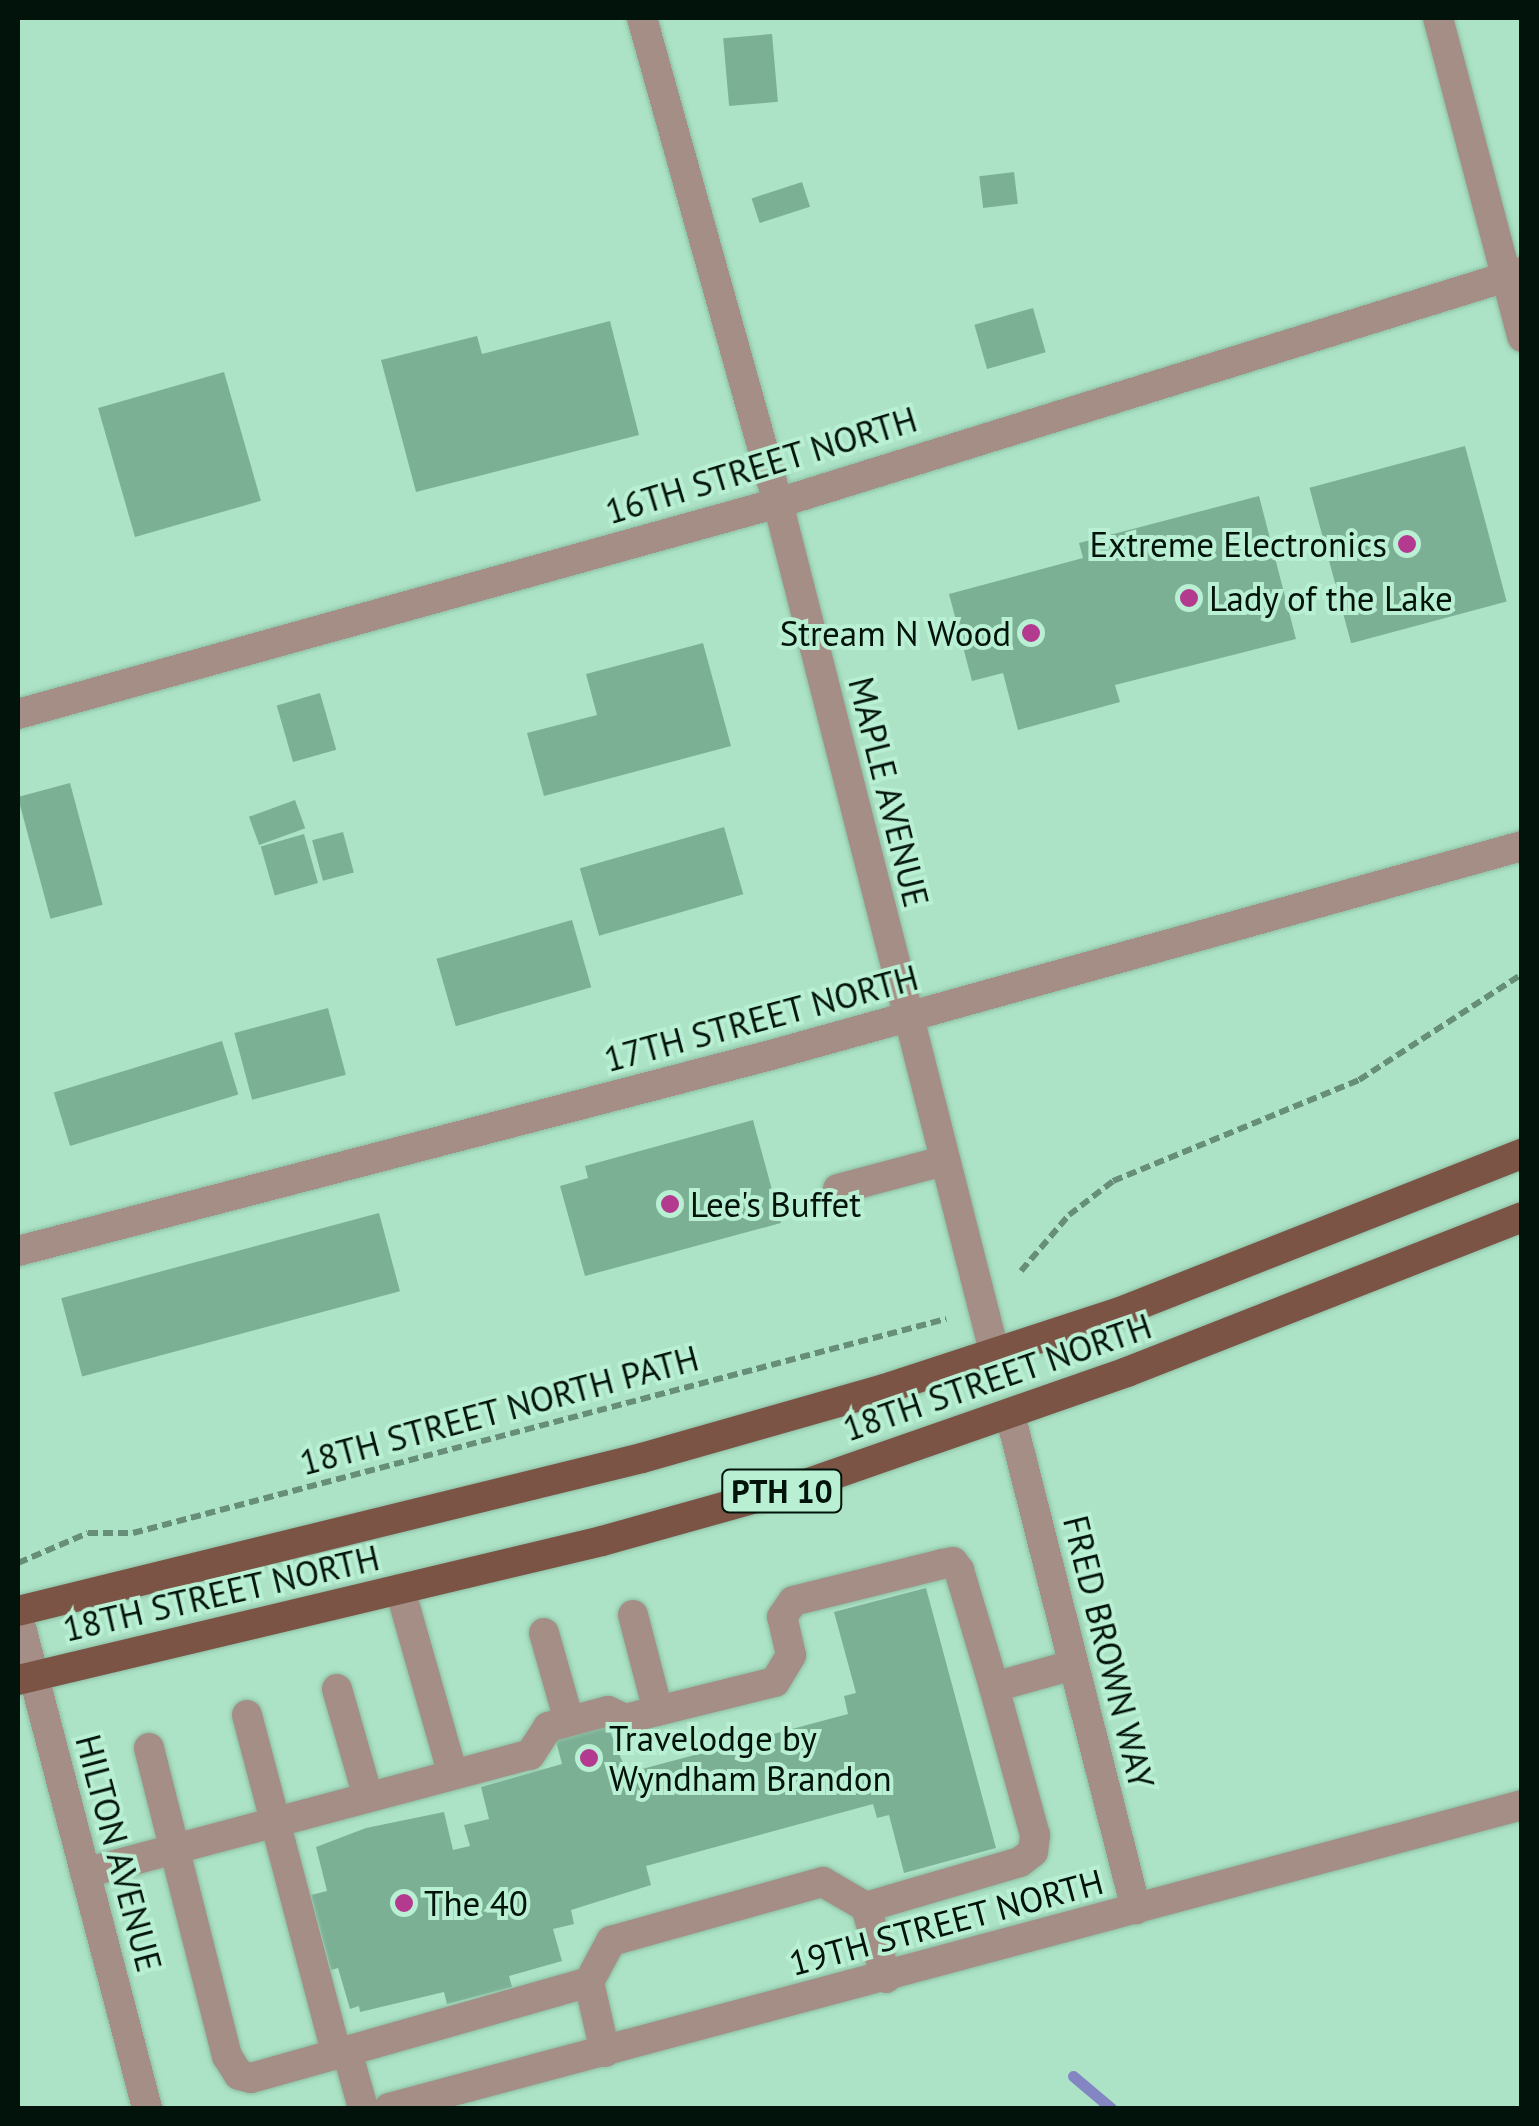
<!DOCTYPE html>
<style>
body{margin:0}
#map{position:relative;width:1539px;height:2126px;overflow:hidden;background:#ace3c6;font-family:"PT Sans",sans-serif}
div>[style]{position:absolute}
.stream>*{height:11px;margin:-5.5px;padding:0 5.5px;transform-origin:5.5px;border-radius:5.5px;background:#8386c3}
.building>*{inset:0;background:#7bb095;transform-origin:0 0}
.path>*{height:6px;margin-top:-3px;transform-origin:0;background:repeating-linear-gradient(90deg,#668e79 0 10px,transparent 0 15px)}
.roads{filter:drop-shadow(0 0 2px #8dbea4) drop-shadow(0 0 2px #8dbea4)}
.minor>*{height:30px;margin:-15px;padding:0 15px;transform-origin:15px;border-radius:15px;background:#a58e86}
.major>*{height:30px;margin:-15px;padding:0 15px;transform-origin:15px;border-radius:15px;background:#7c5445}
.dots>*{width:28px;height:28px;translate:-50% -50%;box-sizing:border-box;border:5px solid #b9f0d3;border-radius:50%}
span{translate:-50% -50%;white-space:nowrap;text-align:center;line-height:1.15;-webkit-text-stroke:8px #b9f0d3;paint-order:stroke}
.shield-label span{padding:2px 8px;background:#b9f0d3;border:2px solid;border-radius:8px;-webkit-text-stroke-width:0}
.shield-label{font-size:32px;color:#01130a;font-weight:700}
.street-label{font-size:35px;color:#01130a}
.poi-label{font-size:35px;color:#01130a}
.right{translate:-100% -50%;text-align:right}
.left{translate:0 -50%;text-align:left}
.frame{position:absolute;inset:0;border:20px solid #01130a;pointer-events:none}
</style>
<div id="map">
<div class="stream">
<i style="left:1073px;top:2076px;width:50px;rotate:40.1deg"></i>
</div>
<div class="building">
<i style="left:772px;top:34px;width:68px;height:49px;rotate:85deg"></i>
<i style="left:1014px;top:172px;width:32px;height:35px;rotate:83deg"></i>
<i style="left:802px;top:182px;width:26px;height:53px;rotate:72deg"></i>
<i style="left:1033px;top:308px;width:46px;height:61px;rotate:74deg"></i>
<i style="clip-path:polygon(610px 321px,639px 435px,416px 492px,381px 360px,477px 336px,482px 354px)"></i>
<i style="left:224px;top:372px;width:134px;height:131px;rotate:74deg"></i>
<i style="left:1465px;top:446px;width:161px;height:161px;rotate:75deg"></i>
<i style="clip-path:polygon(1259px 496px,1296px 639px,1115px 685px,1120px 702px,1018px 730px,1003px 673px,972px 681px,949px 594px,1083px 558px,1079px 543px)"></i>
<i style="clip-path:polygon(703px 643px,731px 746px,544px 796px,527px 733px,597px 715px,586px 674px)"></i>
<i style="left:320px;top:693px;width:59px;height:45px;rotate:74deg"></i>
<i style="left:70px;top:783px;width:126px;height:54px;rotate:75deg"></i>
<i style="left:295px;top:800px;width:30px;height:49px;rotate:70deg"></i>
<i style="left:724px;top:827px;width:70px;height:150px;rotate:74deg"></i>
<i style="left:343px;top:832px;width:42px;height:32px;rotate:75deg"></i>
<i style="left:304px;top:834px;width:51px;height:45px;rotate:74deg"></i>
<i style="left:572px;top:920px;width:70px;height:141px;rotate:74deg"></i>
<i style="left:328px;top:1008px;width:69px;height:97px;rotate:75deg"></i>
<i style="left:222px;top:1041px;width:56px;height:176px;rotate:73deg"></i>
<i style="clip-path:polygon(753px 1120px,781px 1223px,585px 1276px,560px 1186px,588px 1178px,585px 1166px)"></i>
<i style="left:379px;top:1213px;width:81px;height:329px;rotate:75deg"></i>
<i style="clip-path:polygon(926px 1588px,996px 1848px,904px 1873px,889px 1815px,877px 1818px,873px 1804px,646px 1866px,651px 1885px,571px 1910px,574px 1924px,553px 1929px,562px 1961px,509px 1976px,512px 1987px,447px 2004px,444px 1992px,360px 2012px,359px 2006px,350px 2009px,338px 1968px,331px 1970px,311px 1895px,327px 1891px,316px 1847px,366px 1828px,444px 1812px,453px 1850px,470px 1846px,464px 1825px,489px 1819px,481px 1787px,562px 1764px,555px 1737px,607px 1724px,627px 1773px,848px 1714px,844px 1696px,856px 1693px,834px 1612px)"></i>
</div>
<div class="path">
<i style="left:1021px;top:1271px;width:74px;rotate:-49.4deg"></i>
<i style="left:1069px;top:1215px;width:56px;rotate:-37.7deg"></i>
<i style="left:1113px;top:1181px;width:266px;rotate:-22.3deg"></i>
<i style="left:1359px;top:1080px;width:194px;rotate:-33deg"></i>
<i style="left:18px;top:1563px;width:76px;rotate:-23.2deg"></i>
<i style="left:88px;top:1533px;width:45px"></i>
<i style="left:133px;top:1533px;width:841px;rotate:-14.75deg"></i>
</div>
<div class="roads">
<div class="minor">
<i style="left:642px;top:18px;width:504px;rotate:74.34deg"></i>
<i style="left:778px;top:503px;width:879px;rotate:75.71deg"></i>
<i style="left:1438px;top:18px;width:330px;rotate:75.2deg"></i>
<i style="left:18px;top:714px;width:789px;rotate:-15.52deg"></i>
<i style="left:778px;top:503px;width:779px;rotate:-17.25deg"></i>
<i style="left:838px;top:1189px;width:109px;rotate:-14.9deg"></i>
<i style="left:18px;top:1251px;width:778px;rotate:-14.59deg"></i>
<i style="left:771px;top:1055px;width:780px;rotate:-15.55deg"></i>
<i style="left:1010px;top:1414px;width:511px;rotate:75.72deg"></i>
<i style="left:400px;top:1589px;width:193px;rotate:74.1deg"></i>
<i style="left:633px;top:1615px;width:99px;rotate:75.4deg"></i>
<i style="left:18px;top:1616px;width:509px;rotate:75.31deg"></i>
<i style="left:544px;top:1633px;width:91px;rotate:74.1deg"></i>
<i style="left:337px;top:1689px;width:112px;rotate:74deg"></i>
<i style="left:247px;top:1715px;width:352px;rotate:75.2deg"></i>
<i style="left:149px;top:1748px;width:318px;rotate:75.8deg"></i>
<i style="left:227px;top:2056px;width:22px;rotate:58deg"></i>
<i style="left:239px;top:2075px;width:12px;rotate:14deg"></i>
<i style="left:251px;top:2078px;width:100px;rotate:-15.7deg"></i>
<i style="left:347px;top:2051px;width:59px;rotate:74.3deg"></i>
<i style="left:85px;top:1873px;width:460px;rotate:-14.9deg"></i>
<i style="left:530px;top:1755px;width:33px;rotate:-57deg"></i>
<i style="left:548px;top:1727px;width:62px;rotate:-14.9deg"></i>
<i style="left:608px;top:1711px;width:19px;rotate:25deg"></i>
<i style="left:625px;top:1719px;width:154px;rotate:-13.9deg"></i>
<i style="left:775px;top:1682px;width:31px;rotate:-59deg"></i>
<i style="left:791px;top:1655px;width:39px;rotate:-103deg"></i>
<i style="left:782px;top:1617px;width:19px;rotate:-55deg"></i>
<i style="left:793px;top:1601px;width:154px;rotate:-13.9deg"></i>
<i style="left:942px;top:1564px;width:11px;rotate:-10deg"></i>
<i style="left:953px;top:1562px;width:10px;rotate:53deg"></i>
<i style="left:959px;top:1570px;width:122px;rotate:73.3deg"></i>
<i style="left:994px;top:1687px;width:82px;rotate:-15.6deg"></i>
<i style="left:886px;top:1978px;width:74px;rotate:-105.7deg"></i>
<i style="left:866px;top:1907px;width:160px;rotate:-16.3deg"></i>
<i style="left:1020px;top:1862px;width:16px;rotate:-38deg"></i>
<i style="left:1033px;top:1852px;width:17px;rotate:-83deg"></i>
<i style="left:1035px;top:1835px;width:154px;rotate:-105.5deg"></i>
<i style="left:347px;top:2051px;width:252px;rotate:-15.9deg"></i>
<i style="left:605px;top:2052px;width:72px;rotate:-102.9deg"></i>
<i style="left:589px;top:1982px;width:47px;rotate:-61.8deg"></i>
<i style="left:611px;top:1941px;width:220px;rotate:-15.6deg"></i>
<i style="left:823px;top:1882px;width:50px;rotate:30.2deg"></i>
<i style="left:389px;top:2108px;width:1173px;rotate:-14.97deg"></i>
</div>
<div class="major">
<i style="left:18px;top:1611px;width:642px;rotate:-13.78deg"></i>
<i style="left:642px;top:1458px;width:252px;rotate:-15.9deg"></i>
<i style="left:884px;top:1389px;width:248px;rotate:-18.1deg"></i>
<i style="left:1120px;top:1312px;width:432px;rotate:-21.5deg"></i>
<i style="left:18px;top:1680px;width:600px;rotate:-13.39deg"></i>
<i style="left:602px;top:1541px;width:209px;rotate:-15.6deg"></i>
<i style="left:803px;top:1485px;width:343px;rotate:-19.2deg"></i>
<i style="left:1127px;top:1372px;width:424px;rotate:-21.4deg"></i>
</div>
</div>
<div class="dots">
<i style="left:1407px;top:544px;background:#b33a8f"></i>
<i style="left:1189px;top:598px;background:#b33a8f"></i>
<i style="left:1031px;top:633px;background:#b33a8f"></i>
<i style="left:670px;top:1204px;background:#b33a8f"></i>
<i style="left:589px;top:1758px;background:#b33a8f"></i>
<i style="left:404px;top:1903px;background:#b33a8f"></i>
</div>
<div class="shield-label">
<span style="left:782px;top:1491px">PTH 10</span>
</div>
<div class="street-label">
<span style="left:761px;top:465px;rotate:-17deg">16TH STREET NORTH</span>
<span style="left:889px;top:792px;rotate:76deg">MAPLE AVENUE</span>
<span style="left:761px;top:1018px;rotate:-15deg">17TH STREET NORTH</span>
<span style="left:997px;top:1377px;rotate:-19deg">18TH STREET NORTH</span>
<span style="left:499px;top:1410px;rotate:-15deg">18TH STREET NORTH PATH</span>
<span style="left:221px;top:1593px;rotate:-13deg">18TH STREET NORTH</span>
<span style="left:1109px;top:1652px;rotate:76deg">FRED BROWN WAY</span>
<span style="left:119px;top:1853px;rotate:75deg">HILTON AVENUE</span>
<span style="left:946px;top:1922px;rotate:-15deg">19TH STREET NORTH</span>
</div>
<div class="poi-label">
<span class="right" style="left:1387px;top:544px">Extreme Electronics</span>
<span class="left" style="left:1209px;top:598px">Lady of the Lake</span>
<span class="right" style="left:1011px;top:633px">Stream N Wood</span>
<span class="left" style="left:690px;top:1204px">Lee's Buffet</span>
<span class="left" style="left:609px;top:1758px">Travelodge by<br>Wyndham Brandon</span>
<span class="left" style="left:424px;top:1903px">The 40</span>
</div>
<div class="frame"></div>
</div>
